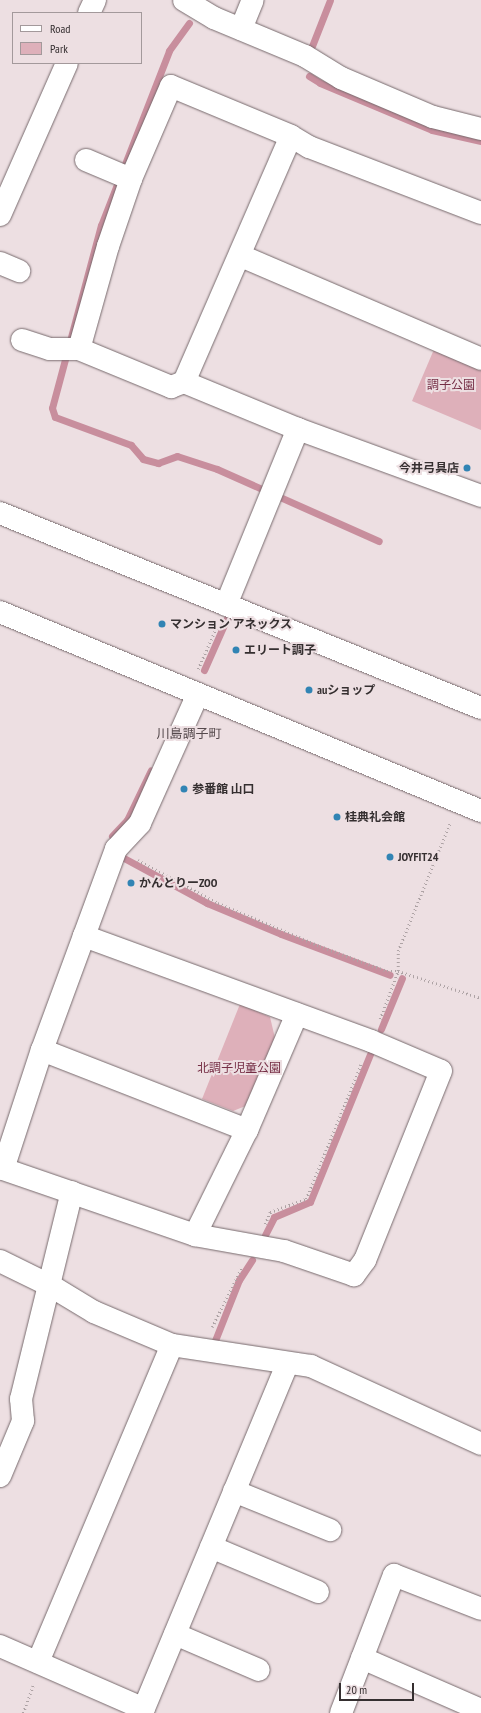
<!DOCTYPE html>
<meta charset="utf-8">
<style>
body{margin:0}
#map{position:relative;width:481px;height:1713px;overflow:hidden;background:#eddfe2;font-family:"PT Sans Narrow","Noto Sans JP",sans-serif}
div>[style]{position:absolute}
.green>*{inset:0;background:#deb0ba}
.stream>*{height:7px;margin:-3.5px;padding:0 3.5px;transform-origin:3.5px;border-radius:3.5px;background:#c88e9d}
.path>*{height:2.5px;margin-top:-1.25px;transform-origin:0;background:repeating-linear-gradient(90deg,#aea3a5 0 1px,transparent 0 4px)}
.roads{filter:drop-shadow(0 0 1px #776a6d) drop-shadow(0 0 1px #776a6d)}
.minor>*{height:22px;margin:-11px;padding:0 11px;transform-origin:11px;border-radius:11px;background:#fff}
.dots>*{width:11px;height:11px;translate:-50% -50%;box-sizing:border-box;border:2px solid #eddfe2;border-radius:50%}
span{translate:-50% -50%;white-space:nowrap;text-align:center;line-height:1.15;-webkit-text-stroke:4px #eddfe2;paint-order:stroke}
.park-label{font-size:12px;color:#752e45}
.poi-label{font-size:12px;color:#352f30;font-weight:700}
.right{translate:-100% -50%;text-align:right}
.left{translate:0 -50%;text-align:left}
.neighbourhood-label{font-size:13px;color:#55494c}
.legend{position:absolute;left:12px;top:12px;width:130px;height:52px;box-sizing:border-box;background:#eddfe2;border:1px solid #a3999b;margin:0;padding:5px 7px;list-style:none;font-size:12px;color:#352f30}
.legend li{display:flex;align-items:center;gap:8px;height:20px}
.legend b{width:20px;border:1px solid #a3999b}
.scale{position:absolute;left:339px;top:1683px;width:75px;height:18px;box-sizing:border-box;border:2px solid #352f30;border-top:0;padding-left:5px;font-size:12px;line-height:14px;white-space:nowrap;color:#352f30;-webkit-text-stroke:3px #eddfe2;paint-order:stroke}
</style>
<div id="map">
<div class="green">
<i style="clip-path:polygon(435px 347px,481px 367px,481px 430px,412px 401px)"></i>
<i style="clip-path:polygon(240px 1004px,270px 1017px,275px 1038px,248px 1105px,233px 1111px,202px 1099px)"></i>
</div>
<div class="stream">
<i style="left:189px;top:23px;width:34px;rotate:126deg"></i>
<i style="left:169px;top:51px;width:187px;rotate:111.3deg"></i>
<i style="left:101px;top:225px;width:189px;rotate:105deg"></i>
<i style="left:52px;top:408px;width:9px;rotate:72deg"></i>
<i style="left:55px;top:417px;width:81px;rotate:20.2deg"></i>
<i style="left:131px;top:445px;width:18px;rotate:49deg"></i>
<i style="left:143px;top:459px;width:16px;rotate:15deg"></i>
<i style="left:158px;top:463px;width:20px;rotate:-20deg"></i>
<i style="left:177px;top:456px;width:42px;rotate:18deg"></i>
<i style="left:217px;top:469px;width:177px;rotate:24deg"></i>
<i style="left:312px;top:46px;width:49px;rotate:-68.6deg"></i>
<i style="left:309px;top:76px;width:13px;rotate:32deg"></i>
<i style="left:320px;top:83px;width:121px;rotate:22.8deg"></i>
<i style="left:432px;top:130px;width:50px;rotate:12.7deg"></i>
<i style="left:204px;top:670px;width:57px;rotate:-66.1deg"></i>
<i style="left:112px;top:836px;width:22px;rotate:-47deg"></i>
<i style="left:127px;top:820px;width:55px;rotate:-64.4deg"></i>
<i style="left:122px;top:857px;width:97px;rotate:28.4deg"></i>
<i style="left:207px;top:903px;width:80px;rotate:22.7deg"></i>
<i style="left:281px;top:934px;width:116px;rotate:20.6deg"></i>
<i style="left:381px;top:1029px;width:55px;rotate:-67.6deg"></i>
<i style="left:265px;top:1235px;width:20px;rotate:-63deg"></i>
<i style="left:274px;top:1217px;width:39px;rotate:-23deg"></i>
<i style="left:310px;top:1202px;width:160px;rotate:-67.9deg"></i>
<i style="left:214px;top:1343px;width:68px;rotate:-68.4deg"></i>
<i style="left:239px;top:1280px;width:24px;rotate:-57deg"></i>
</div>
<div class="path">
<i style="left:198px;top:669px;width:47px;rotate:-66.2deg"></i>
<i style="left:138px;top:860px;width:91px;rotate:28.3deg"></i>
<i style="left:218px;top:903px;width:111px;rotate:22.9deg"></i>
<i style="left:320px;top:946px;width:72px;rotate:20.5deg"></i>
<i style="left:387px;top:971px;width:11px"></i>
<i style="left:398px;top:971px;width:87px;rotate:18deg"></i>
<i style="left:380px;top:1019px;width:51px;rotate:-69.4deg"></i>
<i style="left:398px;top:971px;width:20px;rotate:-90deg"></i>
<i style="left:398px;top:951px;width:138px;rotate:-67.9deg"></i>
<i style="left:265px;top:1224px;width:13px;rotate:-67deg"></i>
<i style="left:270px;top:1212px;width:38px;rotate:-20deg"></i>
<i style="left:306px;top:1199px;width:148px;rotate:-67.8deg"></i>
<i style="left:212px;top:1327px;width:67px;rotate:-63.4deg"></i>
<i style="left:23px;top:1713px;width:30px;rotate:-70deg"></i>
</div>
<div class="roads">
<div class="minor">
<i style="left:184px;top:0;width:35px;rotate:31deg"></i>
<i style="left:214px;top:18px;width:99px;rotate:22.7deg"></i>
<i style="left:305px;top:56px;width:42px;rotate:31.4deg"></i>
<i style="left:341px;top:78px;width:100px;rotate:23deg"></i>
<i style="left:433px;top:117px;width:49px;rotate:14deg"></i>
<i style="left:89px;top:13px;width:14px;rotate:-65deg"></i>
<i style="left:241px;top:29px;width:31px;rotate:-68deg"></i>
<i style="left:86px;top:160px;width:49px;rotate:22.9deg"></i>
<i style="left:481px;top:213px;width:184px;rotate:-159deg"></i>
<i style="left:309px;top:147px;width:21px;rotate:-149deg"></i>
<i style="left:291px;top:136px;width:130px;rotate:-157.4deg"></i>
<i style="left:171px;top:86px;width:101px;rotate:113.3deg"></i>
<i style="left:131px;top:179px;width:71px;rotate:108.9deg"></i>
<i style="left:108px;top:246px;width:107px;rotate:105.7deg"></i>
<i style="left:79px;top:349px;width:100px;rotate:22.4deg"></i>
<i style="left:171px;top:387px;width:14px;rotate:-21deg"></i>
<i style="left:184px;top:382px;width:123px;rotate:22.4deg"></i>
<i style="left:298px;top:429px;width:195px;rotate:20.1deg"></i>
<i style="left:0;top:215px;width:166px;rotate:-66.2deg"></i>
<i style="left:241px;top:256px;width:261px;rotate:23.2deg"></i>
<i style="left:0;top:263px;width:21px;rotate:23deg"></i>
<i style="left:22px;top:340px;width:29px;rotate:18deg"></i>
<i style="left:50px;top:349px;width:29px"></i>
<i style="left:184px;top:382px;width:268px;rotate:-66.5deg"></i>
<i style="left:0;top:513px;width:519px;rotate:22.07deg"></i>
<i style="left:226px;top:605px;width:190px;rotate:-67.8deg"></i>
<i style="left:0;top:612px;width:521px;rotate:22.48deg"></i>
<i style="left:84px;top:936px;width:306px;rotate:20.1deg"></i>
<i style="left:371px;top:1041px;width:76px;rotate:23.2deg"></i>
<i style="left:441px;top:1071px;width:204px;rotate:111.9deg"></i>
<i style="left:365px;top:1260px;width:19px;rotate:126deg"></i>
<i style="left:354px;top:1275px;width:74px;rotate:-161.1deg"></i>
<i style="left:284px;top:1251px;width:90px;rotate:-169.8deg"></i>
<i style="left:195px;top:1235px;width:203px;rotate:-161deg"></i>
<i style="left:3px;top:1169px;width:125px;rotate:-71.9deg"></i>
<i style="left:42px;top:1050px;width:121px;rotate:-69.8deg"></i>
<i style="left:84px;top:936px;width:93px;rotate:-69.8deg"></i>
<i style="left:116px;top:849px;width:35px;rotate:-47deg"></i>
<i style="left:140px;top:823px;width:141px;rotate:-65.8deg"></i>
<i style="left:42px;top:1050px;width:220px;rotate:21.3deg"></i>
<i style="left:195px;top:1235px;width:117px;rotate:-63.7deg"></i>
<i style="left:247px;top:1130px;width:126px;rotate:-66.7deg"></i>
<i style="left:0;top:1261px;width:57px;rotate:26.1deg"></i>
<i style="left:51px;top:1286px;width:50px;rotate:31.2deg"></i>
<i style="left:94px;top:1312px;width:85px;rotate:22.9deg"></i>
<i style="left:172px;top:1345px;width:141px;rotate:8.6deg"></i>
<i style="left:311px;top:1366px;width:187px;rotate:24.6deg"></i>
<i style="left:0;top:1476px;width:60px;rotate:-67.3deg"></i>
<i style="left:23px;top:1421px;width:22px;rotate:-95deg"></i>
<i style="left:21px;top:1399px;width:213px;rotate:-76.2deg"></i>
<i style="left:234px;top:1491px;width:104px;rotate:22.1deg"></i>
<i style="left:211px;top:1547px;width:116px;rotate:22.8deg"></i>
<i style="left:175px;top:1634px;width:91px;rotate:23.2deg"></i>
<i style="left:0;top:1646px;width:157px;rotate:23.6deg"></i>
<i style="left:362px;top:1658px;width:130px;rotate:23.6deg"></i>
<i style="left:38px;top:1662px;width:344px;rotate:-67.1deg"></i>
<i style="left:142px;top:1713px;width:378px;rotate:-67.4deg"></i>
<i style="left:341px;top:1713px;width:148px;rotate:-69deg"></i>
<i style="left:394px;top:1575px;width:93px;rotate:21.3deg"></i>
</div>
</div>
<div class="dots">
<i style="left:467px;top:468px;background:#3184b4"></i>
<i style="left:162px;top:624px;background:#3184b4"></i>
<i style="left:236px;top:650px;background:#3184b4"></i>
<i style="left:309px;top:690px;background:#3184b4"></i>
<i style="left:184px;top:789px;background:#3184b4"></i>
<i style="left:337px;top:817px;background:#3184b4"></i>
<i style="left:390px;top:857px;background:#3184b4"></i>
<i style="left:131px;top:883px;background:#3184b4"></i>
</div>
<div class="park-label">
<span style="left:451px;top:385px">調子公園</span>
<span style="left:239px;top:1068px">北調子児童公園</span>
</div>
<div class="poi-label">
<span class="right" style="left:459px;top:468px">今井弓具店</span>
<span class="left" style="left:170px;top:624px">マンション アネックス</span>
<span class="left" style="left:244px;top:650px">エリート調子</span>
<span class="left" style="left:317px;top:690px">auショップ</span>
<span class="left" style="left:192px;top:789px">参番館 山口</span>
<span class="left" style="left:345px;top:817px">桂典礼会館</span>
<span class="left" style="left:398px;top:857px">JOYFIT24</span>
<span class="left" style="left:139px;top:883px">かんとりーZOO</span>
</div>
<div class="neighbourhood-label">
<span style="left:189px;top:734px">川島調子町</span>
</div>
<ul class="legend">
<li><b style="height:5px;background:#fff"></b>Road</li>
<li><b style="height:11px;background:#deb0ba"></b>Park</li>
</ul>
<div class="scale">20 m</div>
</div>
